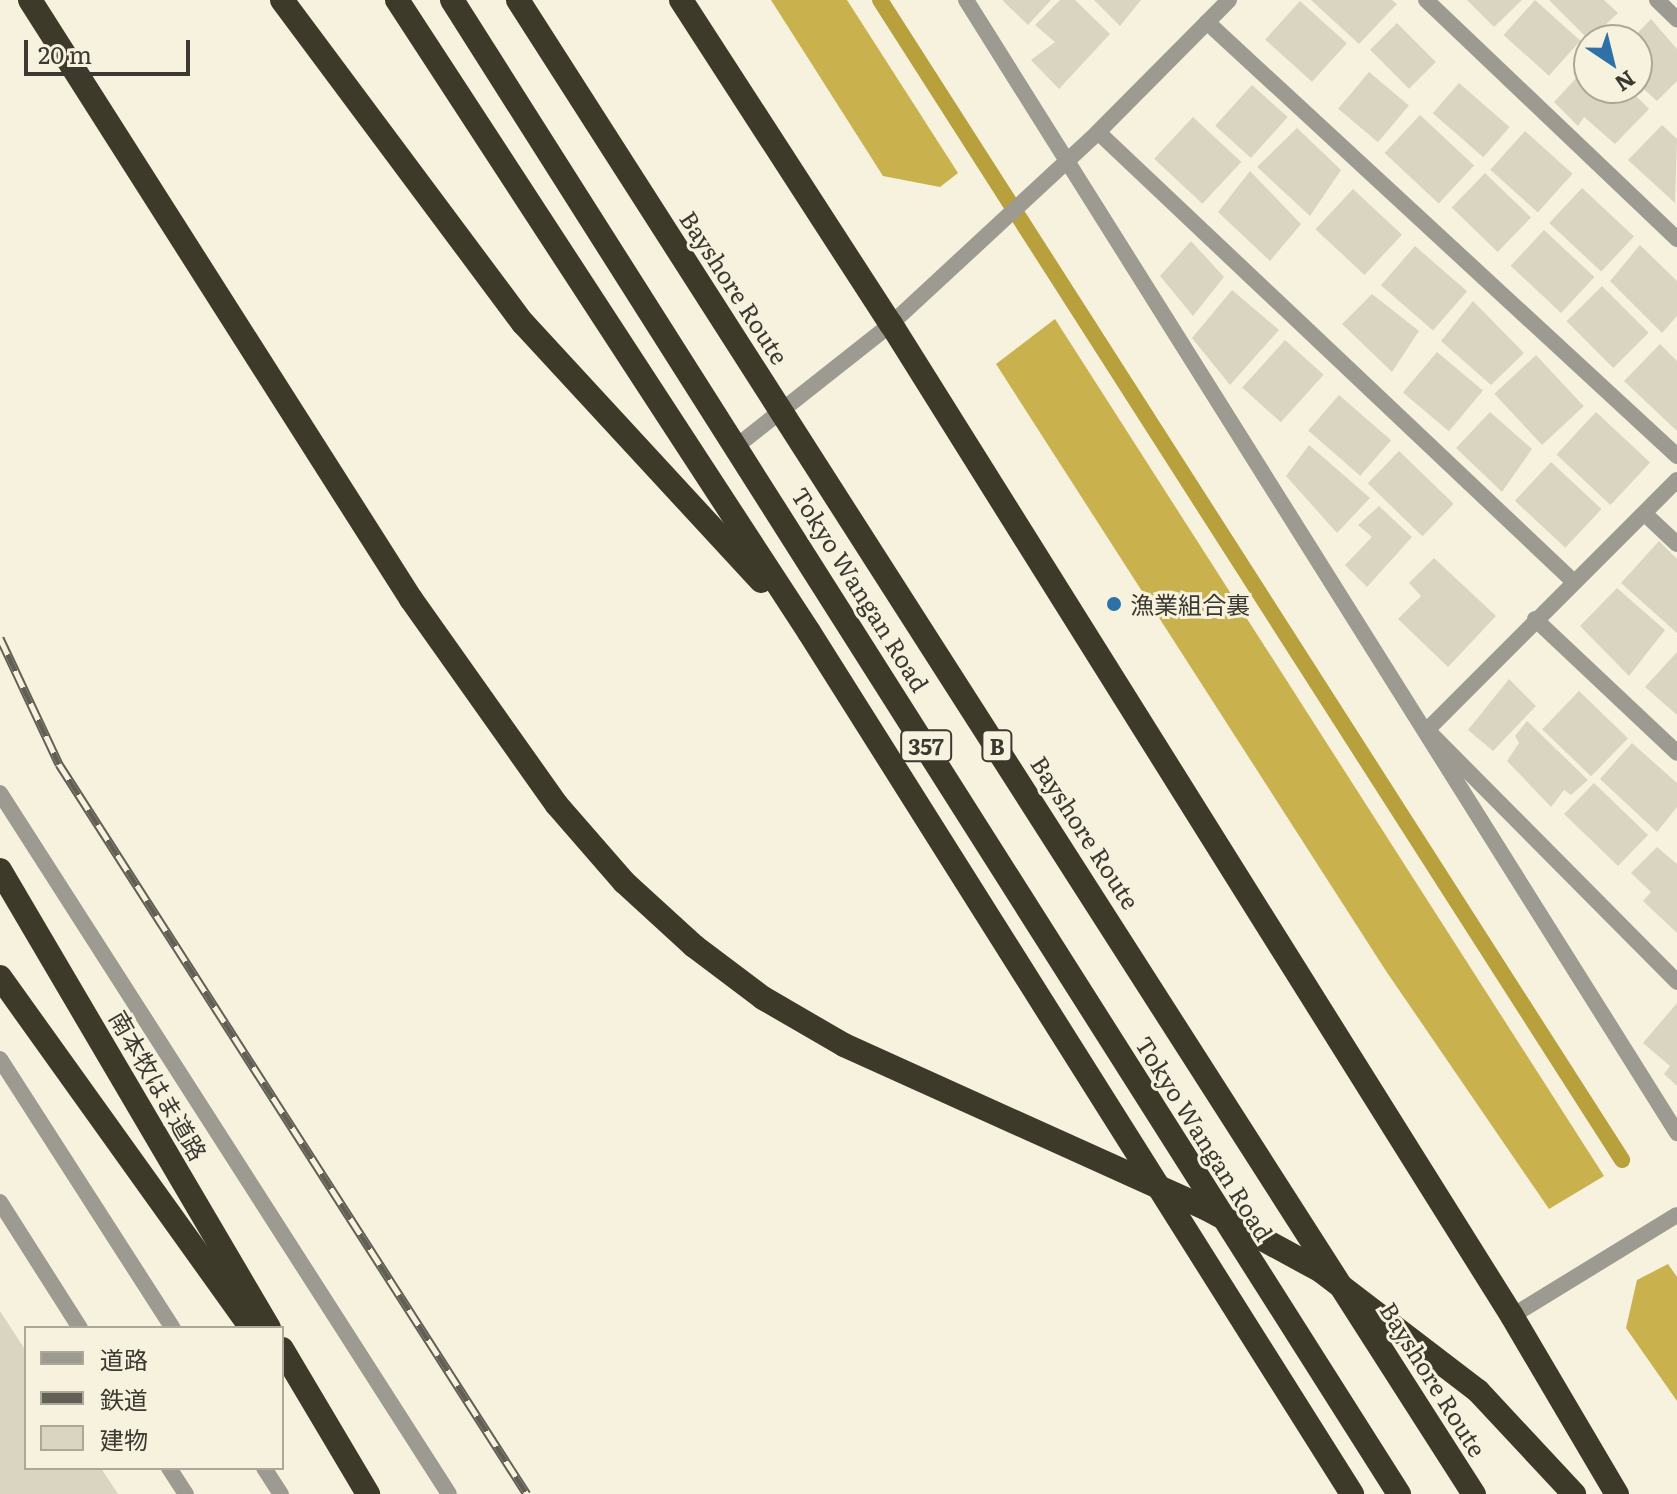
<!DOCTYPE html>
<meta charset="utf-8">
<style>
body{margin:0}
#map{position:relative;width:1677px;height:1494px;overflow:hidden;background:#f7f2de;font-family:Literata,"Noto Sans JP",serif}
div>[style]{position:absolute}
.forest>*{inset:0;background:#c9b14e}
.stream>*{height:16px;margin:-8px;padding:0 8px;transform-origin:8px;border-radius:8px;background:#b8a03c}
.building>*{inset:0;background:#d9d5c1;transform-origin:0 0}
.lane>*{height:16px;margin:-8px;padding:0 8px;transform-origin:8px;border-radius:8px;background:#9c9a91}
.street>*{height:16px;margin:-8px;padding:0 8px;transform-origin:8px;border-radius:8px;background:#9c9a91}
.highway>*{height:24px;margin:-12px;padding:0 12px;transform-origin:12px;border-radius:12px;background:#3e3a2a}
.rail>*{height:9px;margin-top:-4.5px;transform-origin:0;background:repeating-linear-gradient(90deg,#f7f2de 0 18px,#625f55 0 36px);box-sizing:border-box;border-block:2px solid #625f55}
.dots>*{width:22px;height:22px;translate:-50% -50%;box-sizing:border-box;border:4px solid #f7f2de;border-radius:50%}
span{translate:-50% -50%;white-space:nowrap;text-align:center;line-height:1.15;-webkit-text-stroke:6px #f7f2de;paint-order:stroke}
.shield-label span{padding:2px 6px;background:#f7f2de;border:2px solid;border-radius:6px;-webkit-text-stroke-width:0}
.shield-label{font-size:22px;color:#3b3931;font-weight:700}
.street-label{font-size:24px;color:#3b3931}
.poi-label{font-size:24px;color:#3b3931}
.left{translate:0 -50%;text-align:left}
.legend{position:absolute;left:24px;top:1326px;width:260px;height:144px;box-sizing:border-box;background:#f7f2de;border:2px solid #aca899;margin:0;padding:10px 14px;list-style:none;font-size:24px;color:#3b3931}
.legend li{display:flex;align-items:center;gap:16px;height:40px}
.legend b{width:40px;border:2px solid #aca899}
.north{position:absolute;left:1573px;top:24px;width:80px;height:80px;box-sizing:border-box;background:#f7f2de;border:2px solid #aca899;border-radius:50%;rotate:145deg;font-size:22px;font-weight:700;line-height:32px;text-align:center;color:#3b3931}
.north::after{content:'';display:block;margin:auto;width:28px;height:36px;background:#2e71a7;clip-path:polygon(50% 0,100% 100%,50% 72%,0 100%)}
.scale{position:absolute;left:24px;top:40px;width:166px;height:36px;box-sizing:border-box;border:4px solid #3b3931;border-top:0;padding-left:10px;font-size:24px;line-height:28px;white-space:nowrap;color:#3b3931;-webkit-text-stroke:6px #f7f2de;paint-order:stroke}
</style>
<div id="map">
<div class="forest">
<i style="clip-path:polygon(771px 0,847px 0,958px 173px,940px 187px,883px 176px)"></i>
<i style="clip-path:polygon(1055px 319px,1604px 1176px,1549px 1209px,1386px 971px,996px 364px)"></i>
<i style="clip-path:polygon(1668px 1264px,1677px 1277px,1677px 1401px,1626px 1328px,1637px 1280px)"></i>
</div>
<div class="stream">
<i style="left:880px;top:0;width:1377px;rotate:57.39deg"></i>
</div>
<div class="building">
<i style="clip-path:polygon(1002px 0,1051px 0,1028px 25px)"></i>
<i style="clip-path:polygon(1060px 0,1075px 0,1110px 34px,1059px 89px,1031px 60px,1055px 42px,1035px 25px)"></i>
<i style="clip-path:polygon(1094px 0,1141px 0,1120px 26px)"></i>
<i style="clip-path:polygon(1311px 0,1392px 0,1397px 4px,1359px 44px)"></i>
<i style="clip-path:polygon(1467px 0,1522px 0,1494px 27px)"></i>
<i style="left:1535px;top:0;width:61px;height:47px;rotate:42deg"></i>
<i style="clip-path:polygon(1549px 0,1604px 0,1618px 13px,1589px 40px)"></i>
<i style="left:1300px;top:1px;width:63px;height:52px;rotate:42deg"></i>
<i style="clip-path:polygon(1651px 19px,1677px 49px,1677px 81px,1657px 101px,1637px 83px,1637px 40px,1631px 40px)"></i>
<i style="left:1397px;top:23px;width:55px;height:38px;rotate:45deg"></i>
<i style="clip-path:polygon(1589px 64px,1589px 88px,1628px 88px,1649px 109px,1615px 144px,1584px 117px,1578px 126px,1554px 102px)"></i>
<i style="left:1369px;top:72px;width:52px;height:48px;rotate:40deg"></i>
<i style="left:1459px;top:83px;width:67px;height:40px;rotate:41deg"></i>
<i style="left:1252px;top:85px;width:48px;height:55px;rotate:42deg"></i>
<i style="left:1420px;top:115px;width:74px;height:52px;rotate:43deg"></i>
<i style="left:1193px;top:117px;width:66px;height:57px;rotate:43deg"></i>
<i style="clip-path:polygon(1662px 125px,1677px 139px,1675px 203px,1628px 160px)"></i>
<i style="clip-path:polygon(1297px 128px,1341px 170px,1310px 216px,1257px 167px)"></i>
<i style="left:1525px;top:131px;width:64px;height:52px;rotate:42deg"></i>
<i style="clip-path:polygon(1250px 171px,1301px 224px,1270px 261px,1218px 212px)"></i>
<i style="left:1485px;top:173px;width:64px;height:48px;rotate:44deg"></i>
<i style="left:1582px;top:188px;width:71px;height:48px;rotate:43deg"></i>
<i style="left:1353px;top:189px;width:67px;height:55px;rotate:43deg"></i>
<i style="left:1544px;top:230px;width:69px;height:49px;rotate:43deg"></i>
<i style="clip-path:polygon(1191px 241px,1224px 277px,1193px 316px,1160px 276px)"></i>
<i style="clip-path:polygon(1640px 245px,1677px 281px,1677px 316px,1662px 333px,1610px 281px)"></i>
<i style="left:1415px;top:246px;width:69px;height:52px;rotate:41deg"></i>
<i style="left:1602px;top:286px;width:66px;height:50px;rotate:45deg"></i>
<i style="clip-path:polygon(1232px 290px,1279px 330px,1230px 385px,1192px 338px)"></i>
<i style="clip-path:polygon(1372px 294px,1419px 331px,1392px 372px,1342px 324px)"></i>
<i style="clip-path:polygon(1473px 301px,1524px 353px,1491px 385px,1441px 341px)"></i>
<i style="left:1285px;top:340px;width:52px;height:64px;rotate:42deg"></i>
<i style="clip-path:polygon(1660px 344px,1677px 361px,1677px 431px,1624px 381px)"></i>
<i style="left:1437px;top:352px;width:60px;height:53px;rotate:40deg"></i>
<i style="left:1536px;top:355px;width:70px;height:57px;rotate:47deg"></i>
<i style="left:1339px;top:395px;width:69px;height:47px;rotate:41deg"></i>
<i style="clip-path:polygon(1490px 412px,1532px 449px,1502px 492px,1456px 448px)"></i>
<i style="left:1596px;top:412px;width:74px;height:58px;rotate:43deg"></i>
<i style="clip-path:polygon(1309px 445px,1370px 498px,1337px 533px,1286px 476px)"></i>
<i style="left:1399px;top:451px;width:76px;height:45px;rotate:44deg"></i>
<i style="left:1551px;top:462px;width:69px;height:53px;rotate:43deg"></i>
<i style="clip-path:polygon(1379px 506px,1412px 537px,1367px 587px,1345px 565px,1372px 537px,1358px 525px)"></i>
<i style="clip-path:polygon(1659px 541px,1677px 559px,1677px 633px,1621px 583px)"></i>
<i style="clip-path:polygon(1434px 558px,1496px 616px,1448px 667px,1398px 619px,1421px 596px,1409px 583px)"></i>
<i style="clip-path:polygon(1617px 588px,1665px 630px,1629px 676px,1580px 626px)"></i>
<i style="clip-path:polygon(1677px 652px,1677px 715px,1645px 687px)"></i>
<i style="clip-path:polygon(1509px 679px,1536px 706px,1493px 751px,1468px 730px)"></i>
<i style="left:1579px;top:691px;width:68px;height:53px;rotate:44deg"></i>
<i style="clip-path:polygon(1527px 721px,1588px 780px,1571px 795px,1564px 790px,1551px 807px,1507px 761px,1519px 743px,1515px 736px)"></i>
<i style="clip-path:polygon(1632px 743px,1677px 783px,1677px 807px,1657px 832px,1600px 779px)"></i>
<i style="left:1594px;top:783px;width:75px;height:43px;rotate:44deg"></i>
<i style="clip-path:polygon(1657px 847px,1677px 864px,1677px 933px,1643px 901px,1651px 892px,1631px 873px)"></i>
<i style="clip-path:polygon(1677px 1003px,1677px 1086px,1664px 1074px,1670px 1066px,1643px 1043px)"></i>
<i style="clip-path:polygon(0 1311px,26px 1351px,26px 1468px,101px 1468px,118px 1494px,0 1494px)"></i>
</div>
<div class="lane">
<i style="left:0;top:1202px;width:149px;rotate:57.6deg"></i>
<i style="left:169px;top:1468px;width:31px;rotate:57deg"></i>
</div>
<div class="street">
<i style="left:966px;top:0;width:1338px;rotate:57.89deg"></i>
<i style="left:1426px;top:0;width:347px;rotate:43.6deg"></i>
<i style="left:1657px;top:0;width:28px;rotate:44deg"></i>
<i style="left:1207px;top:22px;width:640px;rotate:42.72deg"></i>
<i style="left:1098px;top:132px;width:655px;rotate:43.39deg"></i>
<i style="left:738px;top:445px;width:195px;rotate:-38.3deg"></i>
<i style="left:891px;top:324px;width:282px;rotate:-42.8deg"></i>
<i style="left:1098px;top:132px;width:186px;rotate:-45.2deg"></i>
<i style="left:1677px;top:480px;width:354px;rotate:135deg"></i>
<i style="left:1427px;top:730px;width:355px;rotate:45.2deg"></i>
<i style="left:1645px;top:514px;width:44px;rotate:43.2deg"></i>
<i style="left:1535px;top:619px;width:195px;rotate:43.3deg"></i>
<i style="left:0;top:793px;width:832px;rotate:57.36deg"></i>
<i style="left:0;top:1059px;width:320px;rotate:57.3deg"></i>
<i style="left:1512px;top:1316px;width:193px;rotate:-31.5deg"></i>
<i style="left:264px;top:1468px;width:31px;rotate:57deg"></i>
</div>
<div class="highway">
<i style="left:30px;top:0;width:710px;rotate:57.54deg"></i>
<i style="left:411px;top:599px;width:252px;rotate:54.7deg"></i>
<i style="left:557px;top:805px;width:102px;rotate:49deg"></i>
<i style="left:624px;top:882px;width:95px;rotate:42.4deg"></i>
<i style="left:694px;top:946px;width:86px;rotate:37deg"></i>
<i style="left:763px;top:998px;width:94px;rotate:30.1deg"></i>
<i style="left:844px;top:1045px;width:398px;rotate:24.3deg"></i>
<i style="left:1207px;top:1209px;width:130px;rotate:28.5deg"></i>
<i style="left:1321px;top:1271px;width:198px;rotate:37.4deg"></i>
<i style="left:1478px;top:1391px;width:141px;rotate:47deg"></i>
<i style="left:282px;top:0;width:403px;rotate:53.3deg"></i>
<i style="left:523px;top:323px;width:351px;rotate:47.3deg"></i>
<i style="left:397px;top:0;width:754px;rotate:56.9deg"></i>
<i style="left:809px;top:632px;width:1019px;rotate:57.79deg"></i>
<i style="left:452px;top:0;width:1769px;rotate:57.63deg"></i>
<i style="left:518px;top:0;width:1774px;rotate:57.39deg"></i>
<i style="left:681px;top:0;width:386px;rotate:57.1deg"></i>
<i style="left:891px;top:324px;width:1170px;rotate:57.95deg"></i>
<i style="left:1512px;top:1316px;width:207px;rotate:59.5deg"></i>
<i style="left:0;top:870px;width:531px;rotate:59.57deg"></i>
<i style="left:0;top:977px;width:432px;rotate:54.4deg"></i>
<i style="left:282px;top:1349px;width:169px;rotate:59.3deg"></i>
</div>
<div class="rail">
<i style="left:0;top:638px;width:139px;rotate:64.9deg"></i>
<i style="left:59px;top:764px;width:867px;rotate:57.34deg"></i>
</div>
<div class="dots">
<i style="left:1114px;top:604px;background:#2e71a7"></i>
</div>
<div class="shield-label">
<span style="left:926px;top:746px">357</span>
<span style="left:997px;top:746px">B</span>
</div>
<div class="street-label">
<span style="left:735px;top:287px;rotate:57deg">Bayshore Route</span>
<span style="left:861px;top:589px;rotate:58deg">Tokyo Wangan Road</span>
<span style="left:1086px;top:832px;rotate:57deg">Bayshore Route</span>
<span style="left:159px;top:1085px;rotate:60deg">南本牧はま道路</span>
<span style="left:1205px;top:1138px;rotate:58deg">Tokyo Wangan Road</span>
<span style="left:1434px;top:1379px;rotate:58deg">Bayshore Route</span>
</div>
<div class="poi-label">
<span class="left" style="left:1130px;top:604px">漁業組合裏</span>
</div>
<ul class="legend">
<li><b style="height:10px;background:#9c9a91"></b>道路</li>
<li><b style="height:10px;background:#625f55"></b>鉄道</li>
<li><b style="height:22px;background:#d9d5c1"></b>建物</li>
</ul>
<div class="north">N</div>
<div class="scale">20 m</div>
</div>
